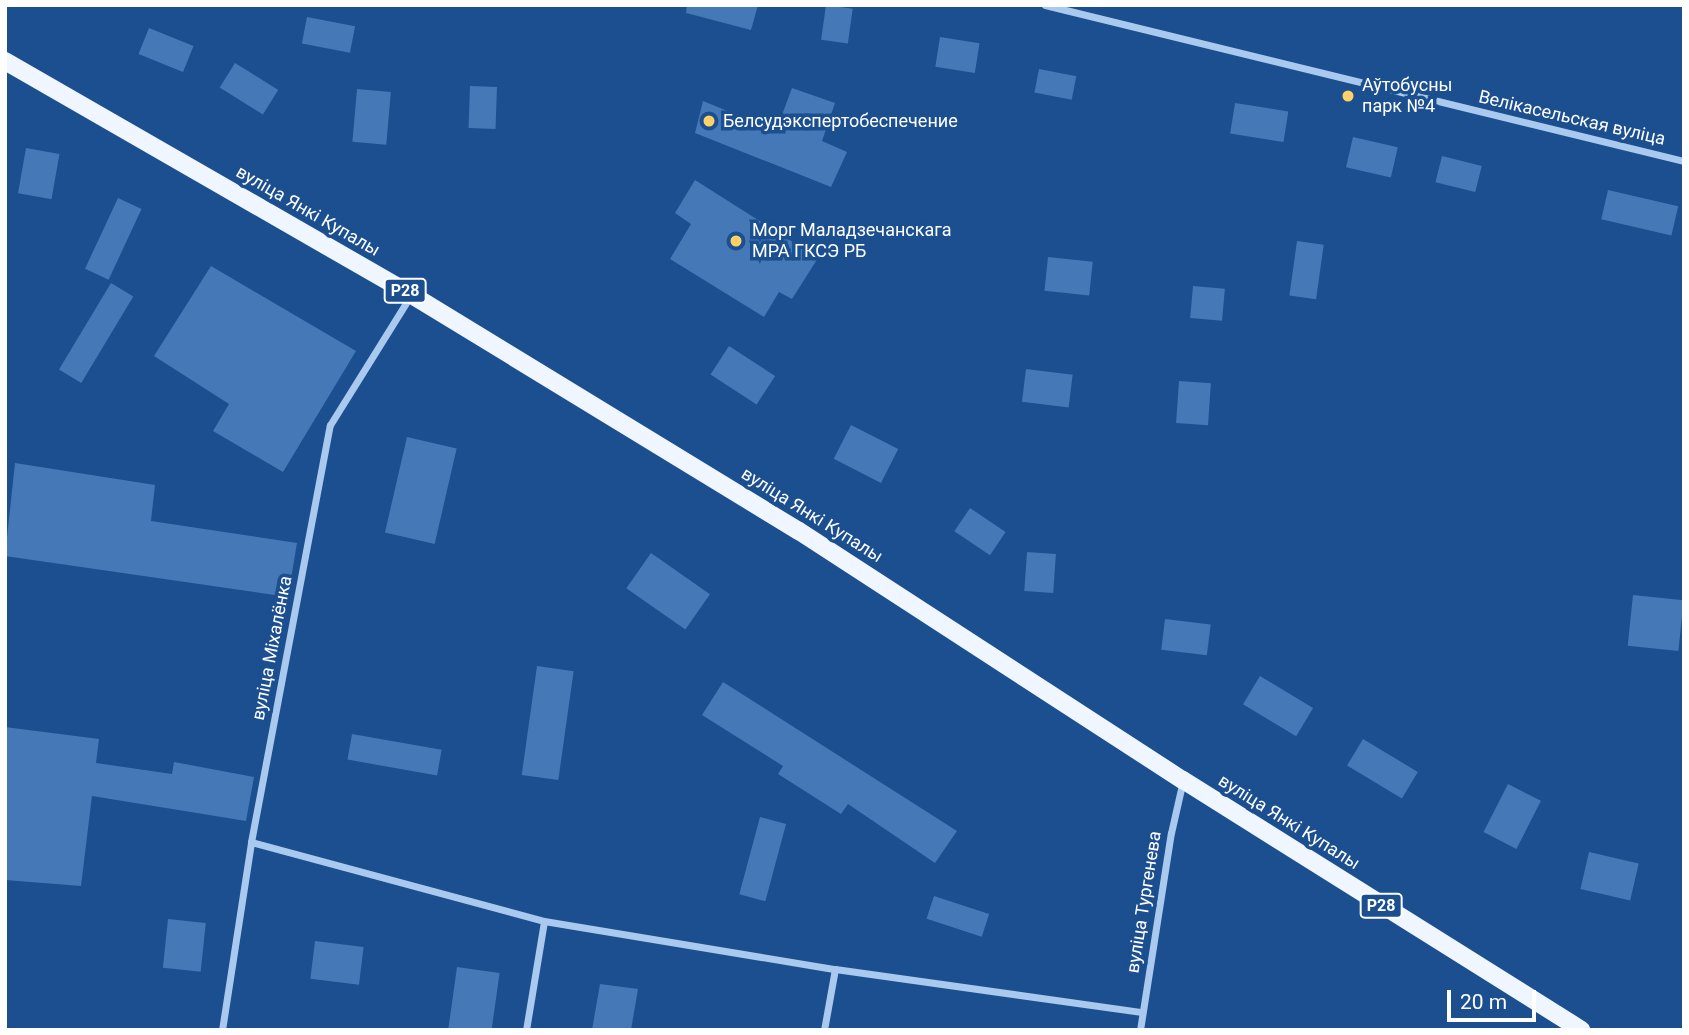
<!DOCTYPE html>
<meta charset="utf-8">
<style>
body{margin:0}
#map{position:relative;width:1689px;height:1035px;overflow:hidden;background:#1b4f8f;font-family:Roboto,sans-serif}
div>[style]{position:absolute}
.building>*{inset:0;background:#4478b7;transform-origin:0 0}
.minor>*{height:7px;margin:-3.5px;padding:0 3.5px;transform-origin:3.5px;border-radius:3.5px;background:#a9c9ee}
.primary>*{height:18px;margin:-9px;padding:0 9px;transform-origin:9px;border-radius:9px;background:#f0f6ff}
.dots>*{width:19px;height:19px;translate:-50% -50%;box-sizing:border-box;border:4px solid #1b4f8f;border-radius:50%}
span{translate:-50% -50%;white-space:nowrap;text-align:center;line-height:1.15;-webkit-text-stroke:7px #1b4f8f;paint-order:stroke}
.shield-label span{padding:2px 5px;background:#1b4f8f;border:2px solid;border-radius:5px;-webkit-text-stroke-width:0}
.shield-label{font-size:16px;color:#fff;font-weight:700}
.poi-label{font-size:18px;color:#fff}
.left{translate:0 -50%;text-align:left}
.street-label{font-size:18px;color:#fff}
.frame{position:absolute;inset:0;border:7px solid #fff;pointer-events:none}
.scale{position:absolute;left:1447px;top:990px;width:89px;height:32px;box-sizing:border-box;border:4px solid #fff;border-top:0;padding-left:9px;font-size:21px;line-height:24px;white-space:nowrap;color:#fff;-webkit-text-stroke:5px #1b4f8f;paint-order:stroke}
</style>
<div id="map">
<div class="building">
<i style="clip-path:polygon(687px 5px,758px 5px,751px 30px,686px 13px)"></i>
<i style="left:826px;top:5px;width:27px;height:35px;rotate:8deg"></i>
<i style="left:307px;top:17px;width:49px;height:27px;rotate:11deg"></i>
<i style="left:149px;top:28px;width:48px;height:28px;rotate:22deg"></i>
<i style="left:940px;top:37px;width:40px;height:30px;rotate:9deg"></i>
<i style="left:235px;top:63px;width:51px;height:29px;rotate:32deg"></i>
<i style="left:1039px;top:69px;width:38px;height:24px;rotate:11deg"></i>
<i style="left:470px;top:86px;width:27px;height:42px;rotate:2deg"></i>
<i style="clip-path:polygon(792px 88px,835px 103px,822px 141px,847px 152px,831px 187px,695px 133px,703px 101px,776px 131px)"></i>
<i style="left:357px;top:89px;width:34px;height:53px;rotate:5deg"></i>
<i style="left:1235px;top:103px;width:54px;height:31px;rotate:9deg"></i>
<i style="left:1353px;top:137px;width:46px;height:31px;rotate:13deg"></i>
<i style="left:26px;top:148px;width:34px;height:46px;rotate:10deg"></i>
<i style="left:1442px;top:156px;width:41px;height:27px;rotate:14deg"></i>
<i style="clip-path:polygon(695px 180px,818px 258px,792px 299px,779px 292px,764px 317px,670px 259px,691px 224px,675px 213px)"></i>
<i style="left:1608px;top:190px;width:72px;height:30px;rotate:13deg"></i>
<i style="left:118px;top:198px;width:26px;height:78px;rotate:25deg"></i>
<i style="left:1297px;top:241px;width:27px;height:55px;rotate:8deg"></i>
<i style="left:1048px;top:257px;width:45px;height:34px;rotate:6deg"></i>
<i style="clip-path:polygon(211px 266px,356px 351px,283px 472px,213px 431px,229px 404px,154px 356px)"></i>
<i style="left:111px;top:283px;width:26px;height:101px;rotate:31deg"></i>
<i style="left:1193px;top:286px;width:32px;height:32px;rotate:5deg"></i>
<i style="left:729px;top:346px;width:55px;height:34px;rotate:33deg"></i>
<i style="left:1026px;top:369px;width:47px;height:33px;rotate:7deg"></i>
<i style="left:1179px;top:381px;width:32px;height:42px;rotate:4deg"></i>
<i style="left:851px;top:425px;width:53px;height:38px;rotate:27deg"></i>
<i style="left:407px;top:437px;width:51px;height:98px;rotate:13deg"></i>
<i style="clip-path:polygon(15px 463px,155px 485px,151px 521px,297px 543px,288px 597px,5px 556px)"></i>
<i style="left:970px;top:508px;width:43px;height:28px;rotate:34deg"></i>
<i style="left:1027px;top:552px;width:29px;height:39px;rotate:4deg"></i>
<i style="left:651px;top:553px;width:72px;height:43px;rotate:35deg"></i>
<i style="left:1633px;top:595px;width:51px;height:51px;rotate:6deg"></i>
<i style="left:1165px;top:619px;width:46px;height:31px;rotate:7deg"></i>
<i style="left:537px;top:666px;width:37px;height:110px;rotate:8deg"></i>
<i style="left:1260px;top:676px;width:62px;height:33px;rotate:31deg"></i>
<i style="clip-path:polygon(723px 682px,957px 831px,935px 863px,848px 804px,841px 814px,778px 774px,783px 766px,702px 715px)"></i>
<i style="clip-path:polygon(5px 727px,99px 739px,96px 763px,172px 774px,174px 762px,254px 777px,246px 821px,92px 796px,81px 886px,5px 880px)"></i>
<i style="left:352px;top:734px;width:91px;height:26px;rotate:10deg"></i>
<i style="left:1363px;top:739px;width:64px;height:31px;rotate:31deg"></i>
<i style="left:1508px;top:784px;width:37px;height:54px;rotate:27deg"></i>
<i style="left:760px;top:817px;width:27px;height:80px;rotate:15deg"></i>
<i style="left:1589px;top:852px;width:51px;height:38px;rotate:13deg"></i>
<i style="left:934px;top:896px;width:58px;height:24px;rotate:18deg"></i>
<i style="left:168px;top:919px;width:38px;height:49px;rotate:6deg"></i>
<i style="left:315px;top:941px;width:49px;height:38px;rotate:7deg"></i>
<i style="left:457px;top:967px;width:43px;height:64px;rotate:8deg"></i>
<i style="clip-path:polygon(600px 984px,638px 989px,631px 1030px,592px 1030px)"></i>
</div>
<div class="minor">
<i style="left:1045px;top:5px;width:658px;rotate:13.72deg"></i>
<i style="left:251px;top:842px;width:303px;rotate:15.1deg"></i>
<i style="left:544px;top:921px;width:295px;rotate:9.4deg"></i>
<i style="left:835px;top:969px;width:310px;rotate:8deg"></i>
<i style="left:222px;top:1030px;width:190px;rotate:-81.2deg"></i>
<i style="left:251px;top:842px;width:424px;rotate:-79.3deg"></i>
<i style="left:330px;top:425px;width:153px;rotate:-58.1deg"></i>
<i style="left:526px;top:1030px;width:110px;rotate:-80.6deg"></i>
<i style="left:824px;top:1030px;width:62px;rotate:-79.8deg"></i>
<i style="left:1140px;top:1030px;width:199px;rotate:-81.1deg"></i>
<i style="left:1171px;top:833px;width:54px;rotate:-77.2deg"></i>
</div>
<div class="primary">
<i style="left:5px;top:61px;width:469px;rotate:29.9deg"></i>
<i style="left:412px;top:295px;width:453px;rotate:31.4deg"></i>
<i style="left:799px;top:531px;width:458px;rotate:33deg"></i>
<i style="left:1183px;top:780px;width:470px;rotate:32.1deg"></i>
</div>
<div class="dots">
<i style="left:1348px;top:96px;background:#ffd166"></i>
<i style="left:709px;top:121px;background:#ffd166"></i>
<i style="left:736px;top:241px;background:#ffd166"></i>
</div>
<div class="shield-label">
<span style="left:405px;top:291px">Р28</span>
<span style="left:1381px;top:906px">Р28</span>
</div>
<div class="poi-label">
<span class="left" style="left:1362px;top:96px">Аўтобусны<br>парк №4</span>
<span class="left" style="left:723px;top:121px">Белсудэкспертобеспечение</span>
<span class="left" style="left:752px;top:241px">Морг Маладзечанскага<br>МРА ГКСЭ РБ</span>
</div>
<div class="street-label">
<span style="left:1572px;top:118px;rotate:13deg">Велікасельская вуліца</span>
<span style="left:308px;top:211px;rotate:30deg">вуліца Янкі Купалы</span>
<span style="left:812px;top:515px;rotate:32deg">вуліца Янкі Купалы</span>
<span style="left:272px;top:648px;rotate:-79deg">вуліца Міхалёнка</span>
<span style="left:1289px;top:822px;rotate:32deg">вуліца Янкі Купалы</span>
<span style="left:1144px;top:902px;rotate:-81deg">вуліца Тургенева</span>
</div>
<div class="frame"></div>
<div class="scale">20 m</div>
</div>
